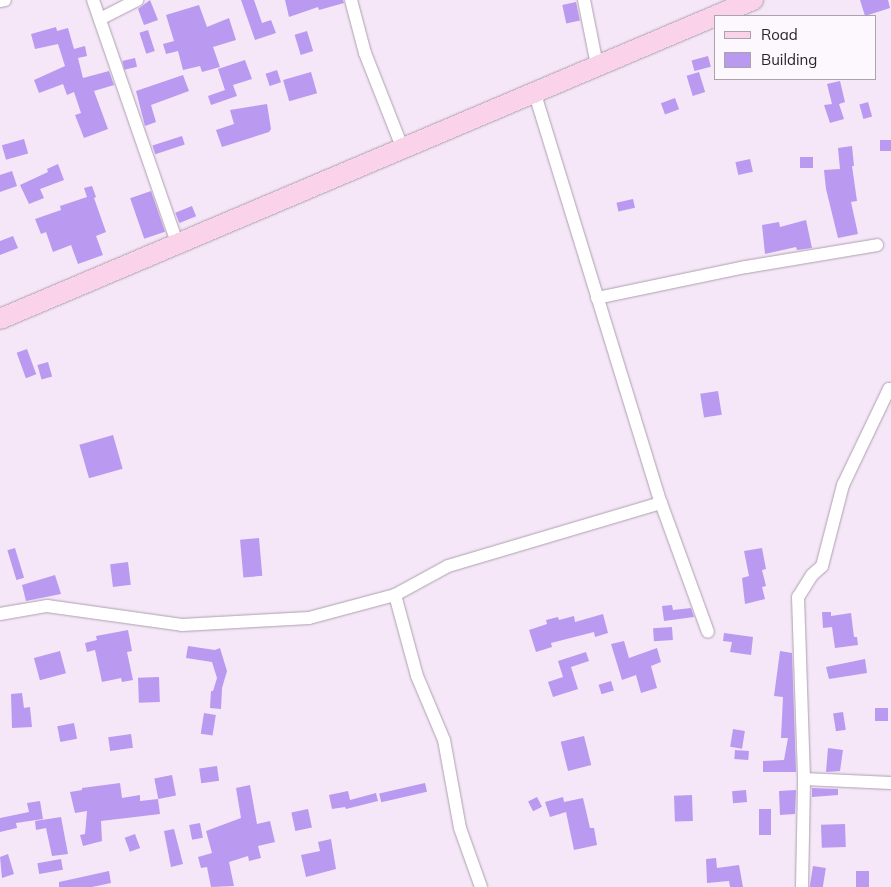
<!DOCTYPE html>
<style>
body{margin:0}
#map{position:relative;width:891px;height:887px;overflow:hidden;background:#f5e7f7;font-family:Mulish,sans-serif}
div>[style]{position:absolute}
.building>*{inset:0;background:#ba99f1;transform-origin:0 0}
.roads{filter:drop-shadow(0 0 1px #ada0af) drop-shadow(0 0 1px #ada0af)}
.street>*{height:12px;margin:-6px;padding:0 6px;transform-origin:6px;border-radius:6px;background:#fff}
.primary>*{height:20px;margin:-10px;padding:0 10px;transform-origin:10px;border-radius:10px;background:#fad3eb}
span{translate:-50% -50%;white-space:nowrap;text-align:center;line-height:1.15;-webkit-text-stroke:5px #fdf7fe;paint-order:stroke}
.legend{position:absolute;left:714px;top:15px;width:162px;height:65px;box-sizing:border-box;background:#fdf7fe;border:1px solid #a9a3aa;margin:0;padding:6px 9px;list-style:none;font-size:15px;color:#2b252b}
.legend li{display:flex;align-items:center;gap:10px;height:25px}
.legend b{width:25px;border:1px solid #a9a3aa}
</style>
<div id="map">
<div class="building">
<i style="clip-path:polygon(150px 0,158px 20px,144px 25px,138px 9px)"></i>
<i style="clip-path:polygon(241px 0,254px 0,262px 23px,271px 20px,276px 33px,255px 40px)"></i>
<i style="clip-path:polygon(285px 0,343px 0,344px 3px,319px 10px,318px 7px,289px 17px)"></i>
<i style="clip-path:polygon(860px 0,888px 0,890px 8px,865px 16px)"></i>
<i style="left:576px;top:2px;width:19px;height:14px;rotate:78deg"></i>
<i style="clip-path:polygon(199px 5px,207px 27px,229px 18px,236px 40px,213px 47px,220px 67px,202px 72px,200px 66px,183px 70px,178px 51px,166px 54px,163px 44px,174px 41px,166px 15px)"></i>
<i style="clip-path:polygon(56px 27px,57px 31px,68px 28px,74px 49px,85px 46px,87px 56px,78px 58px,83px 78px,109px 71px,114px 85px,94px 91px,108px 129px,84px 138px,75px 115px,81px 113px,74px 92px,67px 95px,63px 84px,39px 93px,34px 80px,65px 66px,58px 44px,35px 49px,31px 34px)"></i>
<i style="left:148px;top:30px;width:22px;height:9px;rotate:72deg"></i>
<i style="left:307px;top:31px;width:21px;height:13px;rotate:73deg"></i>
<i style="left:708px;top:56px;width:11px;height:17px;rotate:75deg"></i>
<i style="left:135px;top:58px;width:9px;height:13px;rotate:77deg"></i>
<i style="clip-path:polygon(245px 60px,252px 79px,233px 85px,237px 96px,211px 105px,208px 96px,225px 90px,218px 69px)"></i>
<i style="left:277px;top:70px;width:13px;height:12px;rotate:72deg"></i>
<i style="left:311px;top:72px;width:22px;height:29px;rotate:74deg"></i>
<i style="left:699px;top:72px;width:21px;height:13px;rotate:73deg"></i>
<i style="clip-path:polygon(183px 75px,189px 91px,151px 105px,156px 122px,145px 126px,136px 91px)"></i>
<i style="clip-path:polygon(840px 81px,845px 102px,839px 104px,844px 119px,830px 123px,824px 105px,832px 104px,827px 84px)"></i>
<i style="left:675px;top:98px;width:12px;height:15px;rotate:70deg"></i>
<i style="left:868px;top:102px;width:15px;height:9px;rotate:74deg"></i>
<i style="clip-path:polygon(267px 104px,271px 129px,269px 132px,222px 147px,216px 130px,234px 124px,230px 110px)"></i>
<i style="left:182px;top:136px;width:9px;height:31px;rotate:72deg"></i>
<i style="left:24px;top:139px;width:15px;height:23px;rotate:74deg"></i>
<i style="left:891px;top:140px;width:11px;height:11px;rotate:90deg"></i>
<i style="clip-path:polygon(852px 146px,854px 166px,852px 166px,857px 201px,851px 202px,858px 234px,838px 238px,826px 189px,824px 170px,840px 169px,838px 148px)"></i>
<i style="left:800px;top:157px;width:13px;height:11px"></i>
<i style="left:750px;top:159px;width:13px;height:15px;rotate:77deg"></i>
<i style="clip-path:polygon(58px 164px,64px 180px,40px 189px,44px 198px,29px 204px,20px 185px,48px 172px,47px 169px)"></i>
<i style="clip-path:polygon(12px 171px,17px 186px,0 192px,0 175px)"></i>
<i style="clip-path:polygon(92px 186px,96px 197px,94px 198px,106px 232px,96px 236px,103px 255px,78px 264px,71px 245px,53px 252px,46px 232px,41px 234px,35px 219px,61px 210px,60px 206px,87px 197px,84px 188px)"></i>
<i style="left:151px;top:191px;width:43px;height:22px;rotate:71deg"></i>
<i style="left:633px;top:199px;width:9px;height:17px;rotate:77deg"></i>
<i style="left:192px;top:206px;width:11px;height:18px;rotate:68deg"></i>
<i style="clip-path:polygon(806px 220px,812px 248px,797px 250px,796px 247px,765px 254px,762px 225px,779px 222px,780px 227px)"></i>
<i style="clip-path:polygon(13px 236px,18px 248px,0 255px,0 241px)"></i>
<i style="left:27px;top:349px;width:27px;height:11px;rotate:70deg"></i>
<i style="left:48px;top:362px;width:15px;height:11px;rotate:74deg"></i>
<i style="left:718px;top:391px;width:24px;height:18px;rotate:81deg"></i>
<i style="left:113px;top:435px;width:35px;height:35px;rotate:74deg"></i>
<i style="left:259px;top:538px;width:38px;height:19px;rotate:85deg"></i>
<i style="left:15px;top:548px;width:31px;height:8px;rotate:73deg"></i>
<i style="clip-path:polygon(762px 548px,766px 569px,762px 570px,766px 586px,762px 587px,765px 599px,745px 604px,742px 578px,749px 576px,744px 551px)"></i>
<i style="left:128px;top:562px;width:23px;height:18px;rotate:83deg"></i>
<i style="clip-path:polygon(55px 575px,61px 594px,26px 601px,22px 585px)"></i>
<i style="clip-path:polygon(672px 605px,673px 610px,691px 608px,694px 617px,664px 621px,662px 606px)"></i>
<i style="clip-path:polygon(822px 612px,831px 612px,831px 616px,851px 613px,854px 637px,857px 637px,858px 645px,835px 648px,832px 627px,823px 628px)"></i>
<i style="clip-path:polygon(603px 614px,608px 633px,595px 637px,594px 632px,551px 643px,552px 647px,536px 652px,529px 630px,547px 624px,546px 620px,558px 617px,559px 620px,574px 616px,575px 622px)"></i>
<i style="left:672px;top:627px;width:13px;height:19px;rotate:86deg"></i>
<i style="clip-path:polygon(128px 630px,132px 651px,127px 652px,133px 680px,122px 682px,121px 678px,102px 682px,95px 650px,87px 652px,85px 643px,97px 640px,96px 636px)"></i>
<i style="clip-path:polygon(724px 633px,753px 637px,751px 655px,730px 652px,732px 642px,723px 641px)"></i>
<i style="clip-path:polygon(624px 641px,629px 658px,657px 648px,661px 662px,651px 666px,657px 688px,641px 693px,636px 675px,622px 680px,611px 644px)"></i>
<i style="clip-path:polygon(188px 646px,215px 650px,220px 648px,227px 671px,222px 688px,221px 709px,210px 708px,211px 691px,213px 691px,217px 678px,212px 662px,186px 658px)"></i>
<i style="left:60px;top:651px;width:23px;height:27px;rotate:75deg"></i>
<i style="clip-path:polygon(780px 651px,792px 653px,796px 772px,763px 772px,763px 761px,784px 760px,788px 738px,781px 738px,783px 697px,774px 696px)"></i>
<i style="clip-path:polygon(586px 652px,589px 661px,571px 667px,578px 689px,553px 697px,548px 682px,563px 677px,558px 661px)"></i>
<i style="clip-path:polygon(865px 659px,867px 673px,829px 679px,826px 667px)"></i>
<i style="left:159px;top:677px;width:25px;height:21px;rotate:88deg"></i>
<i style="left:611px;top:681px;width:10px;height:13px;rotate:73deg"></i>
<i style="clip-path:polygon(22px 693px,24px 708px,30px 707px,32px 727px,12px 728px,11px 694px)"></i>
<i style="left:875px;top:708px;width:13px;height:13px"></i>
<i style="left:843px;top:712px;width:18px;height:10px;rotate:81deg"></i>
<i style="left:204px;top:713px;width:12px;height:21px;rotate:9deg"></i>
<i style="left:74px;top:723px;width:16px;height:17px;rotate:79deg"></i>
<i style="left:733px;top:729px;width:12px;height:18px;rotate:9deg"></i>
<i style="left:131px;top:734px;width:14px;height:23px;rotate:82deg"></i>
<i style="left:584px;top:736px;width:30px;height:24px;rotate:76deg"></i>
<i style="clip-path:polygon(828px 748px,843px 750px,840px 771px,826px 772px)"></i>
<i style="left:735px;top:750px;width:14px;height:9px;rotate:4deg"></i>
<i style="left:217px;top:766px;width:15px;height:18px;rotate:82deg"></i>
<i style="left:172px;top:775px;width:21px;height:18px;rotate:79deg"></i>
<i style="clip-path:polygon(120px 783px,122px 798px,140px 795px,140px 801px,158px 799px,160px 814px,101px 821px,102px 841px,83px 846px,80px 835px,85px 834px,87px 811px,75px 813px,70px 792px,82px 790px,82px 788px)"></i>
<i style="left:425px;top:783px;width:9px;height:47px;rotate:77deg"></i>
<i style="clip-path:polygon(250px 785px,257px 824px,270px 821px,275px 842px,258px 846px,261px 858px,249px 861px,248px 856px,229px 862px,234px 886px,211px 887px,207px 867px,201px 868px,198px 857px,212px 853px,206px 831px,241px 818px,236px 788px)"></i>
<i style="clip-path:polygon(812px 788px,838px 789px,838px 795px,812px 797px)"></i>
<i style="left:746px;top:790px;width:12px;height:14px;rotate:85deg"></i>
<i style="clip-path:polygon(796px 790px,795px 814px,780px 815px,779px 791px)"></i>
<i style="clip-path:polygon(348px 791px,350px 800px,376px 793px,378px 801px,346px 809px,345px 807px,332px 809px,329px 795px)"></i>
<i style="left:692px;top:795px;width:26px;height:18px;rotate:88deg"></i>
<i style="left:537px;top:797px;width:11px;height:10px;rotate:63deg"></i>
<i style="clip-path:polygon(563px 797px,564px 802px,583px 798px,590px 828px,594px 828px,597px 845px,574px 850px,566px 812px,550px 817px,545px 802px)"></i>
<i style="clip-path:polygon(40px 801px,43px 819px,16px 823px,17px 828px,0 832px,0 818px,29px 812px,27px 803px)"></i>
<i style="left:308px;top:809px;width:19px;height:17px;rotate:78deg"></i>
<i style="left:759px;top:809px;width:12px;height:26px"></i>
<i style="clip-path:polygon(61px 817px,68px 854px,52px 856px,46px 828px,36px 830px,35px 821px)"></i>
<i style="left:200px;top:823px;width:15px;height:11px;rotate:79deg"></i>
<i style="left:845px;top:824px;width:23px;height:24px;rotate:88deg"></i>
<i style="clip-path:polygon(174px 829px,183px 864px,171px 867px,164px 831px)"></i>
<i style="left:135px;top:834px;width:15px;height:11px;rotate:70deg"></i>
<i style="clip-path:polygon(331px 839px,336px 869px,306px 877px,301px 855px,320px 851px,318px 842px)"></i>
<i style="clip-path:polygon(8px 854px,14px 874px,2px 878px,0 857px)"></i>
<i style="clip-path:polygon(716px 858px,717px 868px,739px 865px,743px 887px,730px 887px,729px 881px,707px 883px,706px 859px)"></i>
<i style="left:61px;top:859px;width:11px;height:24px;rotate:80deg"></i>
<i style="left:813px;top:866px;width:13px;height:21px;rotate:9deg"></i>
<i style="clip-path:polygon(109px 871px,111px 883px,92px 887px,59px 887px,59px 882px)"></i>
<i style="left:856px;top:871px;width:13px;height:16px"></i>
</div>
<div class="roads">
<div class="street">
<i style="left:93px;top:0;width:257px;rotate:70.9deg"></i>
<i style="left:351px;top:0;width:55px;rotate:75.2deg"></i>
<i style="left:365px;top:53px;width:101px;rotate:68.5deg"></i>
<i style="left:584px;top:0;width:66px;rotate:78.7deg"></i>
<i style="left:0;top:1px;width:5px;rotate:-11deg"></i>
<i style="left:100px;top:19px;width:42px;rotate:-27.2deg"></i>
<i style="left:534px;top:91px;width:431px;rotate:72.9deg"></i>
<i style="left:661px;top:503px;width:137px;rotate:70deg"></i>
<i style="left:597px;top:298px;width:152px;rotate:-11.8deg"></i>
<i style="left:746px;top:267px;width:133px;rotate:-9.5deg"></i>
<i style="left:891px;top:389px;width:2px;rotate:180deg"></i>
<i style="left:889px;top:389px;width:106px;rotate:115.6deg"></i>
<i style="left:843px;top:485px;width:84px;rotate:104.5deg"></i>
<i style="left:822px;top:566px;width:13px;rotate:138deg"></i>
<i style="left:812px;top:575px;width:26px;rotate:122deg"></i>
<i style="left:798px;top:597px;width:182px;rotate:88.1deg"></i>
<i style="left:804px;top:779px;width:87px;rotate:2.6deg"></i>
<i style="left:0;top:614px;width:48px;rotate:-9.7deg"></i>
<i style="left:47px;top:606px;width:136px;rotate:8deg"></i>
<i style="left:182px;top:625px;width:127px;rotate:-3.2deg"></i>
<i style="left:309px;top:618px;width:89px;rotate:-15deg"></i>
<i style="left:481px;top:887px;width:63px;rotate:-109.6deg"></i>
<i style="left:460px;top:828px;width:89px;rotate:-100.3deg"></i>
<i style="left:444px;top:740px;width:69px;rotate:-112.9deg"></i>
<i style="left:417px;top:676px;width:84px;rotate:-105.2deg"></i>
<i style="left:395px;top:595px;width:60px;rotate:-28.7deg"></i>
<i style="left:448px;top:566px;width:222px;rotate:-16.5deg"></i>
<i style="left:802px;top:887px;width:108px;rotate:-88.9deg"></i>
</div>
<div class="primary">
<i style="left:0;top:319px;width:818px;rotate:-22.96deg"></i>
</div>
</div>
<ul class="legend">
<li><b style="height:6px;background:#fad3eb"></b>Road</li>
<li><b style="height:14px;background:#ba99f1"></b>Building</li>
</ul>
</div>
